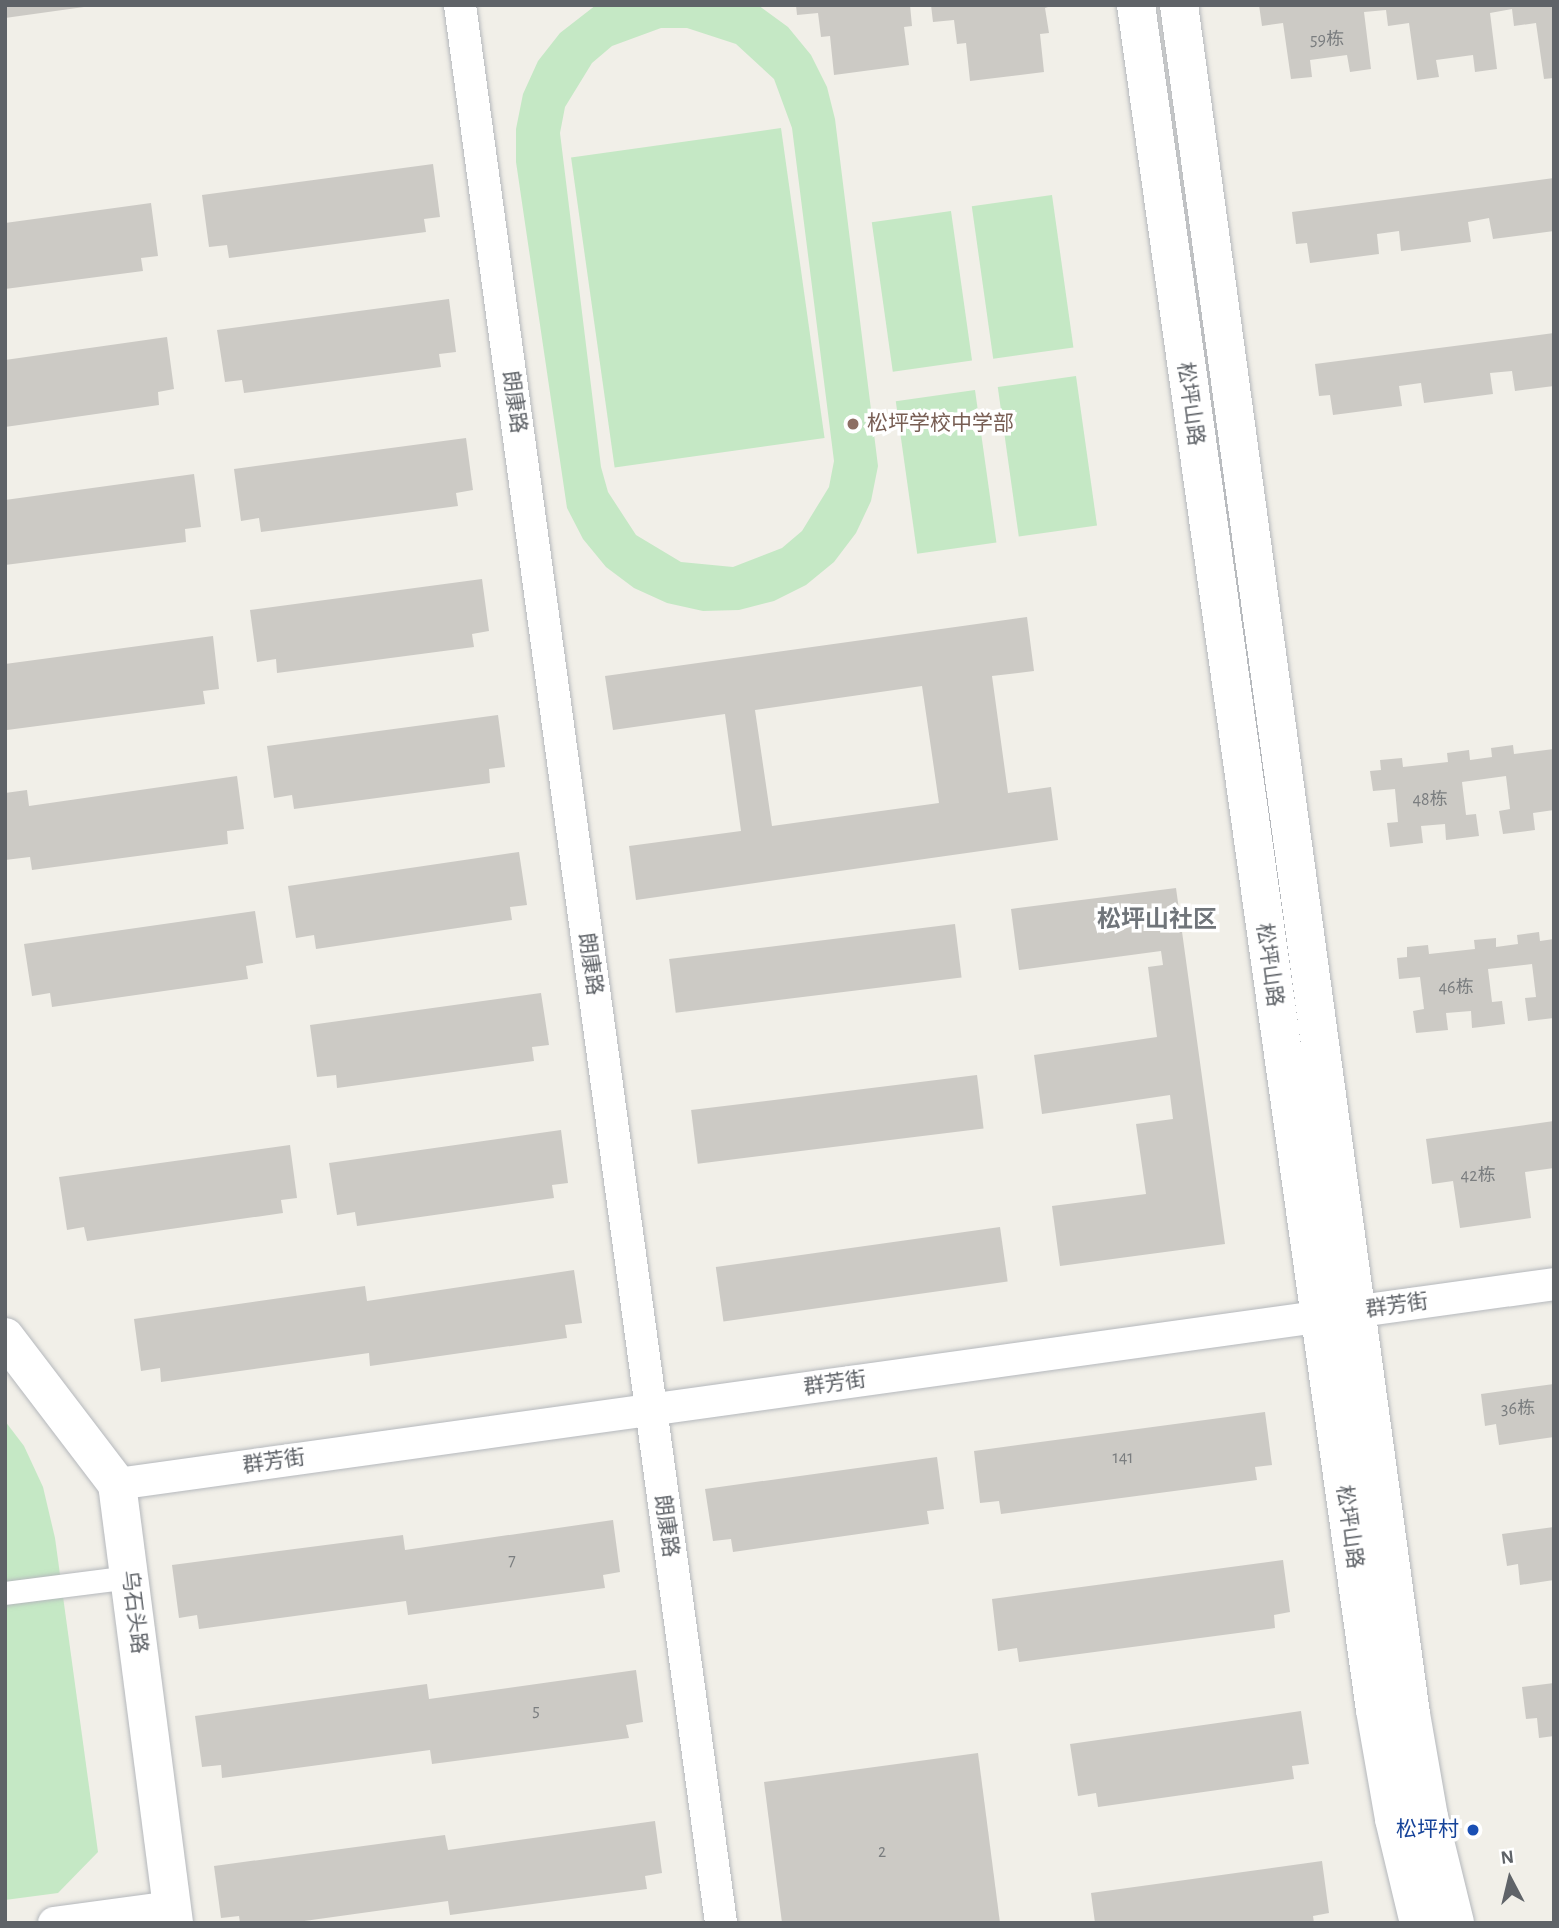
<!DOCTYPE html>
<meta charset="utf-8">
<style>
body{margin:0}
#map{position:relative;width:1559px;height:1928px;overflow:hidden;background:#f1efe8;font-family:"Alegreya Sans","Noto Sans SC",sans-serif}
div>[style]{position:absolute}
.green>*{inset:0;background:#c5e8c5;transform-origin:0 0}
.building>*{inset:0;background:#cccac5;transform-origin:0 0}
.roads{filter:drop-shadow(0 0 2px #b5b8bc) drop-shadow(0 0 2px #b5b8bc)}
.pedestrian>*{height:23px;margin:-11.5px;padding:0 11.5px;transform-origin:11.5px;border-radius:11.5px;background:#fff}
.minor>*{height:32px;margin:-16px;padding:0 16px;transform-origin:16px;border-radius:16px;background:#fff}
.tertiary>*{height:38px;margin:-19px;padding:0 19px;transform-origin:19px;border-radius:19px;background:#fff}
.dots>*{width:19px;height:19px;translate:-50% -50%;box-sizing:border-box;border:4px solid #fff;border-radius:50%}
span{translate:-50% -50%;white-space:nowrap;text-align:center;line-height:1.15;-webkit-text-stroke:7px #fff;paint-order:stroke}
.number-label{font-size:18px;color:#7a7d7f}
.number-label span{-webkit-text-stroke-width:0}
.street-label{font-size:21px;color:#5f6368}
.education-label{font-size:21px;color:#785e54}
.left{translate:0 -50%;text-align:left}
.transit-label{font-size:21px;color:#164399}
.right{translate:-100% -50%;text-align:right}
.quarter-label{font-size:24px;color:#70757a;font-weight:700}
.frame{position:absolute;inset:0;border:7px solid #5f6368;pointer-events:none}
.north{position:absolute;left:1475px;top:1844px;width:70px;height:70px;-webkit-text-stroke:5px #fff;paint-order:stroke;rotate:353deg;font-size:19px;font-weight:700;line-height:28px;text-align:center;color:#5f6368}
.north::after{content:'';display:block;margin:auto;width:24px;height:32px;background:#5f6368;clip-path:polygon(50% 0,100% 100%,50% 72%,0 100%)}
</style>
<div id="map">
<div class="green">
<i style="clip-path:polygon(evenodd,596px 5px,758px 5px,788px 27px,811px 55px,827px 87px,835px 119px,878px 466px,871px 501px,856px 533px,834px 562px,806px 585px,774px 601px,739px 610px,703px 611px,667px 603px,634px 588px,606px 567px,583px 539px,567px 508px,516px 162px,516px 129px,523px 94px,538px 61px,560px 33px,596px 5px,661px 28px,687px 28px,736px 44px,774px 79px,792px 128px,834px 461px,829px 487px,802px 531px,782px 548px,733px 567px,681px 562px,636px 535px,608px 492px,601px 467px,560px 133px,565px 107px,592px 63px,612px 46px,661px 28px)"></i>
<i style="left:781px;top:128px;width:313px;height:212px;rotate:82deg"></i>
<i style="left:1052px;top:195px;width:154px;height:81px;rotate:82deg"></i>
<i style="left:951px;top:211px;width:151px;height:80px;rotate:82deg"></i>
<i style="left:1076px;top:376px;width:151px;height:79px;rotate:82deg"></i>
<i style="left:975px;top:390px;width:154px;height:80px;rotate:82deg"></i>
<i style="clip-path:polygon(5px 1421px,24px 1446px,43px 1487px,55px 1538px,98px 1852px,58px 1893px,5px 1900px)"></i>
</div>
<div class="building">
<i style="clip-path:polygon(5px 5px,83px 5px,84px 7px,5px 18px)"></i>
<i style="clip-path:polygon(796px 5px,910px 5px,912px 26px,904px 27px,909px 65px,834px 75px,830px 36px,821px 37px,818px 13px,797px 15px)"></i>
<i style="clip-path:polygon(931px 5px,1054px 5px,1045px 8px,1049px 33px,1040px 34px,1044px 72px,970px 81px,966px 43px,957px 44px,954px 20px,933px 22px)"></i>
<i style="clip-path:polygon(1259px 5px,1554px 5px,1554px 78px,1544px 79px,1536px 23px,1514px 26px,1512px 9px,1490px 13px,1497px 69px,1475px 72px,1473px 55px,1436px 60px,1439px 77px,1417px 80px,1409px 23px,1388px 26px,1386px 10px,1364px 12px,1371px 69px,1350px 72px,1347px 55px,1310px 60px,1312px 77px,1291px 79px,1283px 23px,1262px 26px)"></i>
<i style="clip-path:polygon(433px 164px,440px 217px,424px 219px,426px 232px,229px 258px,227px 245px,209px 247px,202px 195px)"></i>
<i style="clip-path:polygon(1554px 178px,1554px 231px,1493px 239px,1489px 218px,1468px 222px,1471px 242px,1401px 251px,1399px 231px,1377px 234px,1379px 254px,1310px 263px,1307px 243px,1296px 244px,1292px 212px)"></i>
<i style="clip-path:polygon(151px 203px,158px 256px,141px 258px,143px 271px,5px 289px,5px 223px)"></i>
<i style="clip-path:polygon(449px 299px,456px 352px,439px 354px,441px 367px,244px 393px,242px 380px,225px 382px,217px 330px)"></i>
<i style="clip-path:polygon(1554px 333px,1554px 386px,1515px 391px,1512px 371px,1490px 373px,1493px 394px,1424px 403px,1421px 383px,1399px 386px,1402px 406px,1333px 415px,1330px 395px,1319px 396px,1315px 364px)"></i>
<i style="clip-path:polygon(167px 337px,174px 389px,158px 392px,159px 405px,5px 427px,5px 360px)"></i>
<i style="clip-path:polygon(466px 438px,473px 490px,456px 493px,458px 506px,261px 532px,259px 518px,241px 521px,234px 469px)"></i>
<i style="clip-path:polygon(194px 474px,201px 527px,185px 529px,186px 542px,5px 565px,5px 500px)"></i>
<i style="clip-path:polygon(482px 579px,489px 631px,472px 634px,474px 647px,277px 673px,276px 659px,257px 662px,250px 610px)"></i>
<i style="clip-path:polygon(evenodd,1027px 617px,1034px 671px,992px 676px,1008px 793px,1051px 787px,1058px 840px,636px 900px,629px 846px,741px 831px,725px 714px,613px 730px,605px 676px,1027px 617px,922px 686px,939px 803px,772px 826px,755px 710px,922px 686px)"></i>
<i style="clip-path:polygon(213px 636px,219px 689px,203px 691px,205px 704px,7px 730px,5px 664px)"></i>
<i style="clip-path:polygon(498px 715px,505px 767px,489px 769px,490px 783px,294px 809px,292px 795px,274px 798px,267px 746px)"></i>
<i style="clip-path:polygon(1513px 745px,1514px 754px,1554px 749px,1554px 810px,1533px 813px,1535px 830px,1503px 834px,1499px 811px,1510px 809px,1506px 776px,1462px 782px,1466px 815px,1476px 814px,1479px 836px,1446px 840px,1445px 824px,1421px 826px,1423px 843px,1390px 847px,1387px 823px,1398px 822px,1395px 789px,1373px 791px,1370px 771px,1381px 770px,1380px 760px,1402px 758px,1403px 767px,1448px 762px,1447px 753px,1469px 750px,1470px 760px,1492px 757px,1491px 748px)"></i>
<i style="clip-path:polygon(237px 776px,244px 829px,227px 831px,228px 844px,32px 870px,30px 857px,5px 860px,5px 793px,27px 790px,29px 806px)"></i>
<i style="clip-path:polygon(519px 852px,527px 905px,510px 907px,512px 920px,316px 949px,314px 935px,296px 938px,288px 886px)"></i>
<i style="clip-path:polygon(1176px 888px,1225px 1244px,1060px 1266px,1052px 1206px,1146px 1194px,1136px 1124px,1173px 1119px,1170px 1095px,1042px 1114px,1034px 1055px,1157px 1037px,1148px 967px,1163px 965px,1161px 951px,1019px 970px,1011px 909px)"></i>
<i style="clip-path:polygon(255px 911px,263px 963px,246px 966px,248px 979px,52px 1007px,50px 993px,32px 996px,24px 944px)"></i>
<i style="left:955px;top:924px;width:54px;height:288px;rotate:83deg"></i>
<i style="clip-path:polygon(1539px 932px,1540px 941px,1554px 939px,1554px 1018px,1528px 1021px,1525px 998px,1536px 997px,1532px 964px,1488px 969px,1492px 1002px,1502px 1001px,1505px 1024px,1472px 1028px,1471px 1011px,1446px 1013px,1448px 1030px,1416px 1033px,1413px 1011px,1424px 1009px,1420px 977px,1399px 979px,1397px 958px,1407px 957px,1407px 947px,1428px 945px,1429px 954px,1475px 949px,1474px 940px,1496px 938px,1496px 947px,1518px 944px,1517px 935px)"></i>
<i style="clip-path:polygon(541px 993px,549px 1045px,532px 1047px,534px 1061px,337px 1088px,336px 1075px,317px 1077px,310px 1025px)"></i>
<i style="left:977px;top:1075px;width:54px;height:288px;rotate:83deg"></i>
<i style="clip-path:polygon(1554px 1121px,1554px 1168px,1525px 1172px,1531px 1218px,1460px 1228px,1453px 1181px,1432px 1184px,1426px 1139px)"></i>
<i style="clip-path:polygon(561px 1130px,568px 1183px,552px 1185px,554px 1198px,357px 1226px,355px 1212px,337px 1215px,329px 1163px)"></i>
<i style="clip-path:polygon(290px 1145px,297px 1198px,281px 1200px,283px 1213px,87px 1241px,84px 1227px,67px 1230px,59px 1177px)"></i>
<i style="left:1000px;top:1227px;width:55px;height:287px;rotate:82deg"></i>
<i style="clip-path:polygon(574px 1270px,582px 1323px,565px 1325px,567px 1338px,370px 1366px,369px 1353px,161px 1382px,160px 1368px,141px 1371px,134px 1319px,365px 1286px,367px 1301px)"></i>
<i style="clip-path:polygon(1554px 1384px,1554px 1437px,1499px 1445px,1496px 1424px,1485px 1426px,1481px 1394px)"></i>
<i style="clip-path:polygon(1265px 1412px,1272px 1465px,1255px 1467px,1257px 1480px,1001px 1514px,999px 1501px,980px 1503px,974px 1451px)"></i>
<i style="clip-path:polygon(937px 1457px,944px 1509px,927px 1511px,929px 1524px,733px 1552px,731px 1539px,713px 1541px,705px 1489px)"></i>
<i style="clip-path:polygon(613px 1520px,620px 1572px,603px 1575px,605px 1588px,408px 1615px,406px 1601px,199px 1629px,197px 1615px,179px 1618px,172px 1565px,403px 1535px,405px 1550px)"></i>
<i style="clip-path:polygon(1554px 1527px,1554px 1580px,1520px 1585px,1518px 1564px,1507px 1566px,1502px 1534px)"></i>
<i style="clip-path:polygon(1283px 1560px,1290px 1612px,1274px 1615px,1275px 1628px,1019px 1662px,1017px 1648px,998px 1651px,992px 1599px)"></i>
<i style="clip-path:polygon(636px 1670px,643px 1722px,626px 1725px,629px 1738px,432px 1764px,430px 1750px,222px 1778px,221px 1765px,202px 1767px,195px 1716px,427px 1684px,429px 1699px)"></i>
<i style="clip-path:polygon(1554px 1683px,1554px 1736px,1539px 1738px,1537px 1718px,1526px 1719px,1522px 1687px)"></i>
<i style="clip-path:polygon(1301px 1711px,1309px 1764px,1292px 1766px,1294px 1779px,1098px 1807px,1096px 1793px,1078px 1796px,1070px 1744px)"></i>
<i style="clip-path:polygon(978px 1753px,1000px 1923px,782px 1923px,764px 1782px)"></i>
<i style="clip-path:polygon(655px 1821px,662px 1873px,645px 1876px,647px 1889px,450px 1915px,448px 1901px,290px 1923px,240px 1923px,239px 1916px,221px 1918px,214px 1866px,445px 1835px,448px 1850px)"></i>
<i style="clip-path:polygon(1322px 1861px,1329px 1913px,1313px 1916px,1314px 1923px,1095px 1923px,1091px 1893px)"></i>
</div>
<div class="roads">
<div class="pedestrian">
<i style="left:5px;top:1593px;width:126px;rotate:-7.3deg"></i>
</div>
<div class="minor">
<i style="left:460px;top:5px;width:1936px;rotate:82.25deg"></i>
<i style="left:117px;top:1484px;width:1451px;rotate:-7.92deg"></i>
<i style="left:54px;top:1923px;width:119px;rotate:-7.7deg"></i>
</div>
<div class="tertiary">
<i style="left:1136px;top:5px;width:1722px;rotate:82.02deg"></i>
<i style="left:1375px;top:1710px;width:111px;rotate:80.1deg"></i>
<i style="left:1394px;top:1819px;width:107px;rotate:76.5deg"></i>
<i style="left:1179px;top:5px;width:1725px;rotate:82.27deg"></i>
<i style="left:1411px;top:1714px;width:105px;rotate:80.1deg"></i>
<i style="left:1429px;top:1817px;width:109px;rotate:76.2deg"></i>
<i style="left:5px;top:1337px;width:185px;rotate:52.7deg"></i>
<i style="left:117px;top:1484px;width:443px;rotate:82.6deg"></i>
</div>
</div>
<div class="dots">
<i style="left:853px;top:424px;background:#8d6e63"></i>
<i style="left:1473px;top:1830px;background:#1a4fb4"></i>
</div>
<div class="number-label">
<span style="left:1327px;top:40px">59栋</span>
<span style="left:1430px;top:800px">48栋</span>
<span style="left:1456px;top:988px">46栋</span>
<span style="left:1478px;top:1176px">42栋</span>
<span style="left:1518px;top:1409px">36栋</span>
<span style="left:1123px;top:1458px">141</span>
<span style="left:512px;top:1561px">7</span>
<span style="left:536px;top:1711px">5</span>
<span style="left:882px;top:1852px">2</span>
</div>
<div class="street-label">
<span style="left:514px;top:402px;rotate:82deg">朗康路</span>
<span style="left:1190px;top:404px;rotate:82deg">松坪山路</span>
<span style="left:590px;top:964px;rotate:82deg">朗康路</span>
<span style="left:1269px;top:965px;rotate:82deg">松坪山路</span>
<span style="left:1397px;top:1306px;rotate:-8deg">群芳街</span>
<span style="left:835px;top:1384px;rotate:-8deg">群芳街</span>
<span style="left:274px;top:1462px;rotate:-8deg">群芳街</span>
<span style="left:666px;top:1526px;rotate:82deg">朗康路</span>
<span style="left:1349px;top:1527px;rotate:82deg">松坪山路</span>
<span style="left:134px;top:1612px;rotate:83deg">乌石头路</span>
</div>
<div class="education-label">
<span class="left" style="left:867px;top:424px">松坪学校中学部</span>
</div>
<div class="transit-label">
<span class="right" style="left:1459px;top:1830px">松坪村</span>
</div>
<div class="quarter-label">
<span style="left:1157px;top:921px">松坪山社区</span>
</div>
<div class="frame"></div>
<div class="north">N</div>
</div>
